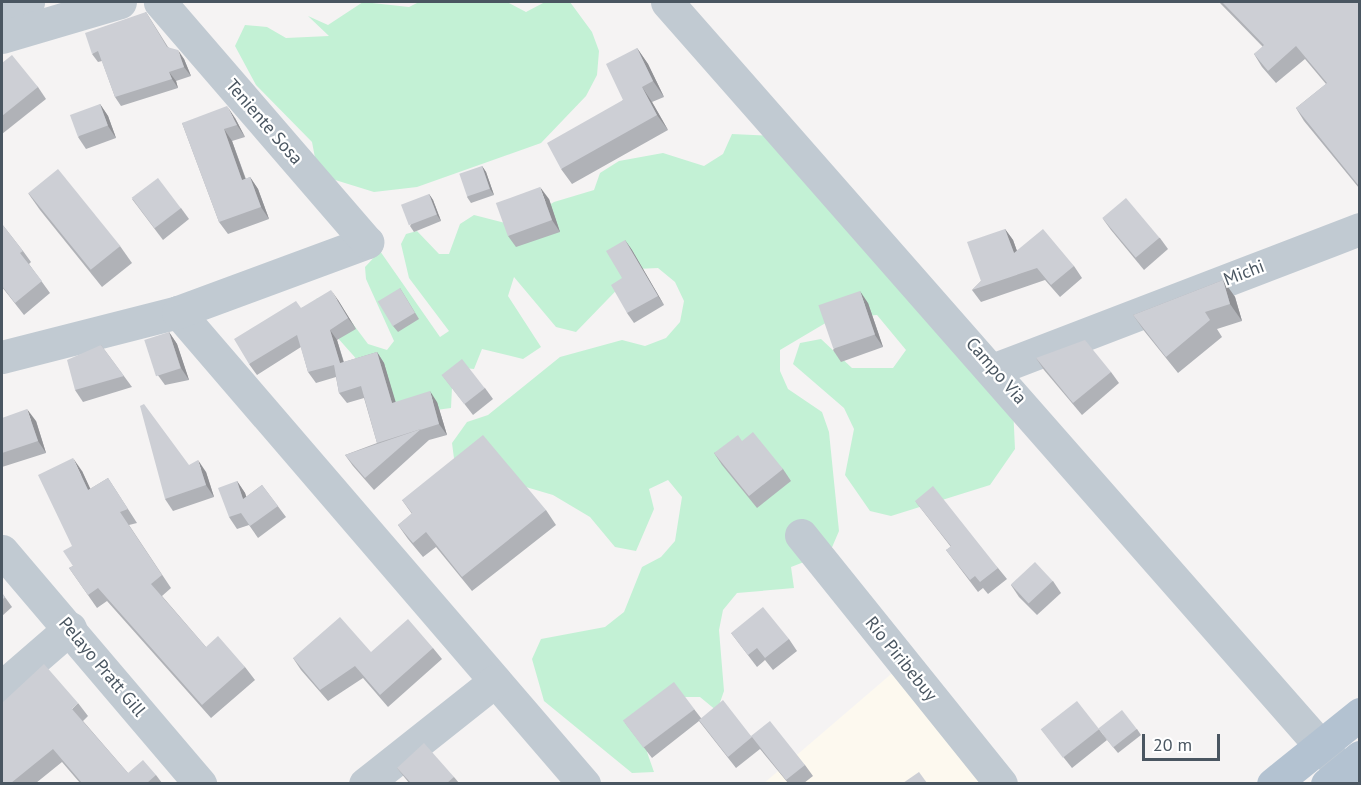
<!DOCTYPE html>
<meta charset="utf-8">
<style>
body{margin:0}
#map{position:relative;width:1361px;height:785px;overflow:hidden;background:#f5f3f3;font-family:"PT Sans",sans-serif}
div>[style]{position:absolute}
.commercial>*{inset:0;background:#fdf9ef}
.green>*{inset:0;background:#c3f1d5}
.minor>*{height:33px;margin:-16.5px;padding:0 16.5px;transform-origin:16.5px;border-radius:16.5px;background:#c1cad2}
.major>*{height:33px;margin:-16.5px;padding:0 16.5px;transform-origin:16.5px;border-radius:16.5px;background:#b3c2d1}
.wall>*{inset:0;background:#b0b2b7}
.shaded-wall>*{inset:0;background:#909195}
.building>*{inset:0;background:#cdcfd5;transform-origin:0 0}
span{translate:-50% -50%;white-space:nowrap;text-align:center;line-height:1.15;-webkit-text-stroke:4.5px #fff;paint-order:stroke}
.street-label{font-size:18px;color:#4a5661}
.frame{position:absolute;inset:0;border:3px solid #4a5661;pointer-events:none}
.scale{position:absolute;left:1142px;top:734px;width:78px;height:27px;box-sizing:border-box;border:3px solid #4a5661;border-top:0;padding-left:8px;font-size:18px;line-height:21px;white-space:nowrap;color:#4a5661;-webkit-text-stroke:4px #fff;paint-order:stroke}
</style>
<div id="map">
<div class="commercial">
<i style="clip-path:polygon(911px 657px,1012px 784px,763px 784px)"></i>
</div>
<div class="green">
<i style="clip-path:polygon(363px 2px,409px 7px,419px 2px,507px 2px,526px 12px,545px 2px,570px 2px,592px 32px,599px 51px,597px 75px,586px 96px,541px 143px,417px 187px,374px 192px,332px 179px,316px 163px,312px 142px,256px 85px,235px 46px,245px 25px,267px 27px,286px 38px,329px 36px,308px 16px,328px 25px)"></i>
<i style="clip-path:polygon(732px 134px,774px 136px,1013px 406px,1015px 449px,990px 485px,891px 516px,870px 511px,845px 475px,854px 429px,844px 408px,793px 364px,800px 343px,821px 339px,852px 368px,893px 368px,906px 350px,877px 315px,834px 318px,780px 350px,780px 371px,788px 389px,822px 412px,829px 432px,839px 531px,830px 552px,791px 567px,794px 588px,737px 593px,723px 610px,719px 630px,724px 691px,717px 711px,700px 697px,678px 697px,651px 731px,647px 752px,654px 772px,632px 773px,544px 701px,532px 659px,541px 639px,605px 627px,624px 612px,642px 567px,661px 557px,675px 541px,682px 497px,668px 480px,649px 489px,654px 509px,636px 551px,615px 547px,590px 517px,553px 495px,455px 466px,452px 443px,467px 422px,488px 415px,560px 357px,622px 340px,645px 346px,666px 338px,680px 322px,684px 301px,675px 282px,658px 268px,637px 269px,576px 332px,556px 327px,514px 277px,508px 296px,541px 347px,523px 359px,482px 349px,474px 369px,453px 367px,451px 408px,421px 412px,400px 408px,312px 309px,317px 298px,335px 300px,368px 344px,387px 350px,394px 341px,366px 279px,365px 267px,380px 251px,440px 337px,449px 331px,409px 278px,401px 244px,406px 234px,417px 231px,439px 254px,449px 254px,460px 224px,474px 215px,517px 226px,554px 202px,594px 190px,600px 173px,619px 161px,663px 153px,704px 166px,723px 154px)"></i>
</div>
<div class="minor">
<i style="left:667px;top:2px;width:1041px;rotate:48.7deg"></i>
<i style="left:2px;top:9px;width:27px;rotate:-15deg"></i>
<i style="left:2px;top:37px;width:123px;rotate:-16.5deg"></i>
<i style="left:178px;top:312px;width:623px;rotate:49.3deg"></i>
<i style="left:2px;top:357px;width:182px;rotate:-14.3deg"></i>
<i style="left:178px;top:312px;width:202px;rotate:-20.3deg"></i>
<i style="left:367px;top:242px;width:317px;rotate:-130.8deg"></i>
<i style="left:995px;top:369px;width:391px;rotate:-21deg"></i>
<i style="left:801px;top:535px;width:319px;rotate:51.2deg"></i>
<i style="left:2px;top:551px;width:306px;rotate:49.6deg"></i>
<i style="left:2px;top:687px;width:90px;rotate:-40.9deg"></i>
<i style="left:365px;top:784px;width:166px;rotate:-38.4deg"></i>
</div>
<div class="major">
<i style="left:1273px;top:784px;width:112px;rotate:-38.8deg"></i>
<i style="left:1327px;top:784px;width:43px;rotate:-39.3deg"></i>
</div>
<div class="wall">
<i style="clip-path:polygon(1219px 2px,1359px 2px,1359px 188px,1304px 121px,1296px 108px,1326px 84px,1305px 59px,1276px 83px,1262px 67px,1254px 54px,1263px 47px)"></i>
<i style="clip-path:polygon(146px 12px,168px 47px,184px 59px,191px 76px,176px 81px,178px 88px,121px 106px,115px 97px,102px 61px,98px 62px,92px 54px)"></i>
<i style="clip-path:polygon(637px 48px,648px 64px,664px 97px,652px 102px,668px 130px,572px 184px,561px 169px,623px 100px)"></i>
<i style="clip-path:polygon(2px 63px,38px 87px,46px 99px,2px 134px)"></i>
<i style="clip-path:polygon(100px 104px,108px 116px,116px 138px,86px 149px,78px 137px)"></i>
<i style="clip-path:polygon(235px 118px,245px 137px,232px 141px,246px 179px,250px 177px,258px 189px,269px 219px,228px 234px,219px 222px,182px 123px)"></i>
<i style="clip-path:polygon(482px 166px,486px 172px,494px 195px,471px 203px,467px 197px)"></i>
<i style="clip-path:polygon(28px 193px,120px 246px,132px 263px,102px 287px,40px 210px)"></i>
<i style="clip-path:polygon(429px 194px,433px 200px,441px 221px,414px 232px,410px 226px)"></i>
<i style="clip-path:polygon(132px 199px,181px 208px,189px 219px,163px 240px)"></i>
<i style="clip-path:polygon(549px 199px,560px 232px,516px 247px,508px 236px)"></i>
<i style="clip-path:polygon(1103px 219px,1160px 238px,1168px 249px,1144px 270px,1111px 230px)"></i>
<i style="clip-path:polygon(2px 224px,23px 251px,31px 262px,29px 264px,50px 293px,24px 315px,2px 287px)"></i>
<i style="clip-path:polygon(1005px 229px,1013px 240px,1017px 251px,1074px 266px,1082px 278px,1060px 297px,1045px 280px,981px 302px,972px 290px,981px 281px)"></i>
<i style="clip-path:polygon(625px 240px,632px 250px,664px 305px,634px 323px,627px 313px,622px 278px)"></i>
<i style="clip-path:polygon(1223px 280px,1235px 297px,1242px 321px,1217px 329px,1222px 337px,1178px 373px,1145px 332px,1133px 315px)"></i>
<i style="clip-path:polygon(400px 288px,419px 319px,398px 332px,393px 326px)"></i>
<i style="clip-path:polygon(338px 300px,356px 329px,337px 340px,344px 362px,377px 352px,384px 363px,395px 402px,437px 402px,447px 435px,429px 440px,374px 490px,353px 466px,345px 455px,377px 443px,364px 398px,347px 403px,339px 393px,336px 377px,316px 383px,308px 372px,301px 347px,257px 375px,249px 364px,301px 308px)"></i>
<i style="clip-path:polygon(868px 303px,883px 347px,841px 362px,833px 350px)"></i>
<i style="clip-path:polygon(169px 332px,177px 344px,189px 380px,165px 385px,157px 374px)"></i>
<i style="clip-path:polygon(101px 345px,132px 387px,83px 402px,75px 390px)"></i>
<i style="clip-path:polygon(1036px 358px,1111px 372px,1119px 383px,1082px 415px,1044px 370px)"></i>
<i style="clip-path:polygon(442px 375px,485px 388px,493px 399px,473px 415px)"></i>
<i style="clip-path:polygon(2px 418px,36px 421px,46px 453px,2px 467px)"></i>
<i style="clip-path:polygon(742px 441px,783px 469px,791px 481px,757px 508px,722px 465px,714px 453px)"></i>
<i style="clip-path:polygon(189px 465px,206px 472px,214px 497px,173px 511px,165px 499px)"></i>
<i style="clip-path:polygon(82px 471px,90px 489px,108px 478px,137px 523px,129px 525px,171px 588px,162px 596px,206px 647px,245px 667px,255px 680px,211px 718px,107px 601px,97px 608px,69px 568px,73px 566px,72px 546px)"></i>
<i style="clip-path:polygon(237px 481px,245px 493px,246px 497px,262px 485px,286px 517px,258px 538px,249px 525px,237px 529px,229px 517px)"></i>
<i style="clip-path:polygon(402px 500px,546px 510px,556px 525px,472px 591px,436px 547px,423px 557px,408px 539px,398px 525px,412px 514px)"></i>
<i style="clip-path:polygon(915px 501px,998px 568px,1007px 579px,988px 594px,983px 588px,978px 592px,946px 550px,951px 547px)"></i>
<i style="clip-path:polygon(1053px 581px,1061px 593px,1037px 615px,1019px 597px,1011px 585px)"></i>
<i style="clip-path:polygon(2px 593px,12px 607px,2px 616px)"></i>
<i style="clip-path:polygon(731px 633px,789px 639px,797px 651px,773px 670px,765px 660px,757px 667px)"></i>
<i style="clip-path:polygon(433px 648px,442px 659px,388px 707px,363px 678px,328px 701px,301px 670px,293px 658px)"></i>
<i style="clip-path:polygon(78px 703px,88px 716px,83px 721px,128px 773px,156px 775px,162px 783px,80px 783px,62px 762px,36px 783px,2px 783px)"></i>
<i style="clip-path:polygon(694px 709px,701px 718px,751px 736px,805px 765px,813px 776px,804px 783px,788px 783px,760px 749px,736px 768px,699px 721px,652px 758px,625px 723px)"></i>
<i style="clip-path:polygon(1041px 729px,1099px 729px,1107px 740px,1072px 768px)"></i>
<i style="clip-path:polygon(1137px 729px,1141px 735px,1118px 753px,1103px 735px)"></i>
<i style="clip-path:polygon(397px 768px,454px 777px,459px 783px,409px 783px)"></i>
</div>
<div class="shaded-wall">
<i style="clip-path:polygon(637px 48px,648px 64px,664px 97px,653px 81px)"></i>
<i style="clip-path:polygon(178px 50px,184px 59px,191px 76px,184px 67px)"></i>
<i style="clip-path:polygon(169px 72px,176px 81px,178px 88px,172px 79px)"></i>
<i style="clip-path:polygon(642px 87px,652px 102px,668px 130px,657px 115px)"></i>
<i style="clip-path:polygon(100px 104px,108px 116px,116px 138px,108px 126px)"></i>
<i style="clip-path:polygon(227px 106px,235px 118px,245px 137px,237px 125px)"></i>
<i style="clip-path:polygon(224px 129px,232px 141px,250px 192px,242px 180px)"></i>
<i style="clip-path:polygon(482px 166px,486px 172px,494px 195px,490px 189px)"></i>
<i style="clip-path:polygon(250px 177px,258px 189px,269px 219px,261px 207px)"></i>
<i style="clip-path:polygon(540px 187px,549px 199px,560px 232px,552px 220px)"></i>
<i style="clip-path:polygon(429px 194px,433px 200px,441px 221px,437px 215px)"></i>
<i style="clip-path:polygon(1005px 229px,1013px 240px,1022px 265px,1014px 253px)"></i>
<i style="clip-path:polygon(625px 240px,632px 250px,664px 305px,658px 296px)"></i>
<i style="clip-path:polygon(1223px 280px,1235px 297px,1242px 321px,1230px 304px)"></i>
<i style="clip-path:polygon(331px 290px,338px 300px,356px 329px,348px 318px)"></i>
<i style="clip-path:polygon(860px 291px,868px 303px,883px 347px,875px 335px)"></i>
<i style="clip-path:polygon(330px 330px,337px 340px,347px 374px,340px 363px)"></i>
<i style="clip-path:polygon(169px 332px,177px 344px,189px 380px,181px 368px)"></i>
<i style="clip-path:polygon(377px 352px,384px 363px,399px 413px,392px 403px)"></i>
<i style="clip-path:polygon(430px 391px,437px 402px,447px 435px,439px 424px)"></i>
<i style="clip-path:polygon(27px 409px,36px 421px,46px 453px,38px 441px)"></i>
<i style="clip-path:polygon(73px 458px,82px 471px,97px 503px,88px 490px)"></i>
<i style="clip-path:polygon(198px 460px,206px 472px,214px 497px,206px 485px)"></i>
<i style="clip-path:polygon(237px 481px,245px 493px,251px 510px,243px 499px)"></i>
</div>
<div class="building">
<i style="clip-path:polygon(1222px 2px,1359px 2px,1359px 186px,1296px 108px,1327px 83px,1296px 46px,1268px 71px,1254px 54px,1264px 45px)"></i>
<i style="clip-path:polygon(146px 12px,167px 47px,178px 50px,184px 67px,169px 72px,172px 79px,115px 97px,98px 51px,92px 54px,85px 33px)"></i>
<i style="clip-path:polygon(637px 48px,653px 81px,642px 87px,657px 115px,561px 169px,547px 143px,623px 100px,606px 64px)"></i>
<i style="clip-path:polygon(12px 55px,38px 87px,2px 116px,2px 63px)"></i>
<i style="left:100px;top:104px;width:23px;height:32px;rotate:70deg"></i>
<i style="clip-path:polygon(227px 106px,237px 125px,224px 129px,242px 180px,250px 177px,261px 207px,219px 222px,182px 123px)"></i>
<i style="left:482px;top:166px;width:24px;height:24px;rotate:71deg"></i>
<i style="left:58px;top:169px;width:99px;height:38px;rotate:51deg"></i>
<i style="left:158px;top:178px;width:38px;height:33px;rotate:53deg"></i>
<i style="left:540px;top:187px;width:35px;height:47px;rotate:70deg"></i>
<i style="left:429px;top:194px;width:22px;height:30px;rotate:69deg"></i>
<i style="left:1126px;top:198px;width:52px;height:31px;rotate:50deg"></i>
<i style="clip-path:polygon(2px 224px,23px 251px,20px 253px,42px 281px,15px 303px,2px 286px)"></i>
<i style="clip-path:polygon(1005px 229px,1014px 253px,1043px 229px,1074px 266px,1051px 285px,1037px 268px,972px 290px,981px 281px,967px 242px)"></i>
<i style="clip-path:polygon(625px 240px,658px 296px,627px 313px,611px 285px,622px 278px,606px 251px)"></i>
<i style="clip-path:polygon(1223px 280px,1230px 304px,1205px 312px,1210px 320px,1166px 357px,1133px 315px)"></i>
<i style="left:400px;top:288px;width:29px;height:26px;rotate:59deg"></i>
<i style="clip-path:polygon(331px 290px,348px 318px,330px 330px,340px 363px,377px 352px,392px 403px,430px 391px,439px 424px,420px 430px,421px 429px,377px 443px,361px 386px,339px 393px,334px 365px,308px 372px,297px 335px,249px 364px,234px 339px,296px 301px,301px 308px)"></i>
<i style="left:860px;top:291px;width:46px;height:44px;rotate:71deg"></i>
<i style="left:169px;top:332px;width:38px;height:26px;rotate:72deg"></i>
<i style="clip-path:polygon(1085px 340px,1111px 372px,1073px 403px,1036px 358px)"></i>
<i style="clip-path:polygon(101px 345px,124px 376px,75px 390px,67px 360px)"></i>
<i style="left:462px;top:359px;width:37px;height:26px;rotate:52deg"></i>
<i style="clip-path:polygon(144px 404px,189px 465px,198px 460px,206px 485px,165px 499px,140px 406px)"></i>
<i style="clip-path:polygon(27px 409px,38px 441px,2px 453px,2px 418px)"></i>
<i style="clip-path:polygon(421px 429px,365px 478px,345px 455px)"></i>
<i style="clip-path:polygon(753px 432px,783px 469px,749px 496px,714px 453px,738px 435px,742px 441px)"></i>
<i style="clip-path:polygon(483px 435px,546px 510px,462px 577px,426px 532px,413px 543px,398px 525px,412px 513px,402px 500px)"></i>
<i style="clip-path:polygon(73px 458px,88px 490px,108px 478px,128px 509px,120px 512px,162px 575px,151px 584px,206px 647px,218px 636px,245px 667px,202px 705px,98px 588px,88px 595px,69px 568px,73px 566px,63px 551px,72px 546px,38px 475px)"></i>
<i style="clip-path:polygon(237px 481px,243px 499px,262px 485px,278px 506px,250px 526px,241px 513px,229px 517px,218px 488px)"></i>
<i style="clip-path:polygon(933px 486px,998px 568px,980px 582px,975px 576px,970px 580px,946px 550px,951px 546px,915px 501px)"></i>
<i style="left:1035px;top:562px;width:26px;height:33px;rotate:47deg"></i>
<i style="clip-path:polygon(2px 593px,5px 597px,2px 600px)"></i>
<i style="clip-path:polygon(763px 607px,789px 639px,765px 658px,757px 648px,748px 655px,731px 633px)"></i>
<i style="clip-path:polygon(340px 617px,371px 652px,408px 619px,433px 648px,380px 695px,355px 666px,320px 690px,293px 658px)"></i>
<i style="clip-path:polygon(44px 664px,78px 703px,72px 709px,128px 773px,143px 760px,156px 775px,147px 783px,82px 783px,53px 749px,11px 783px,2px 783px,2px 703px)"></i>
<i style="left:674px;top:682px;width:34px;height:64px;rotate:53deg"></i>
<i style="clip-path:polygon(723px 700px,751px 736px,770px 721px,805px 765px,786px 780px,752px 737px,728px 757px,699px 720px)"></i>
<i style="left:1077px;top:701px;width:36px;height:46px;rotate:52deg"></i>
<i style="left:1122px;top:710px;width:24px;height:30px;rotate:52deg"></i>
<i style="clip-path:polygon(424px 743px,454px 777px,447px 783px,411px 783px,397px 768px)"></i>
<i style="clip-path:polygon(919px 772px,927px 783px,903px 783px)"></i>
</div>
<div class="street-label">
<span style="left:264px;top:122px;rotate:49deg">Teniente Sosa</span>
<span style="left:1244px;top:273px;rotate:-21deg">Michi</span>
<span style="left:996px;top:371px;rotate:49deg">Campo Via</span>
<span style="left:901px;top:659px;rotate:51deg">Río Piribebuy</span>
<span style="left:102px;top:667px;rotate:50deg">Pelayo Pratt Gill</span>
</div>
<div class="frame"></div>
<div class="scale">20 m</div>
</div>
